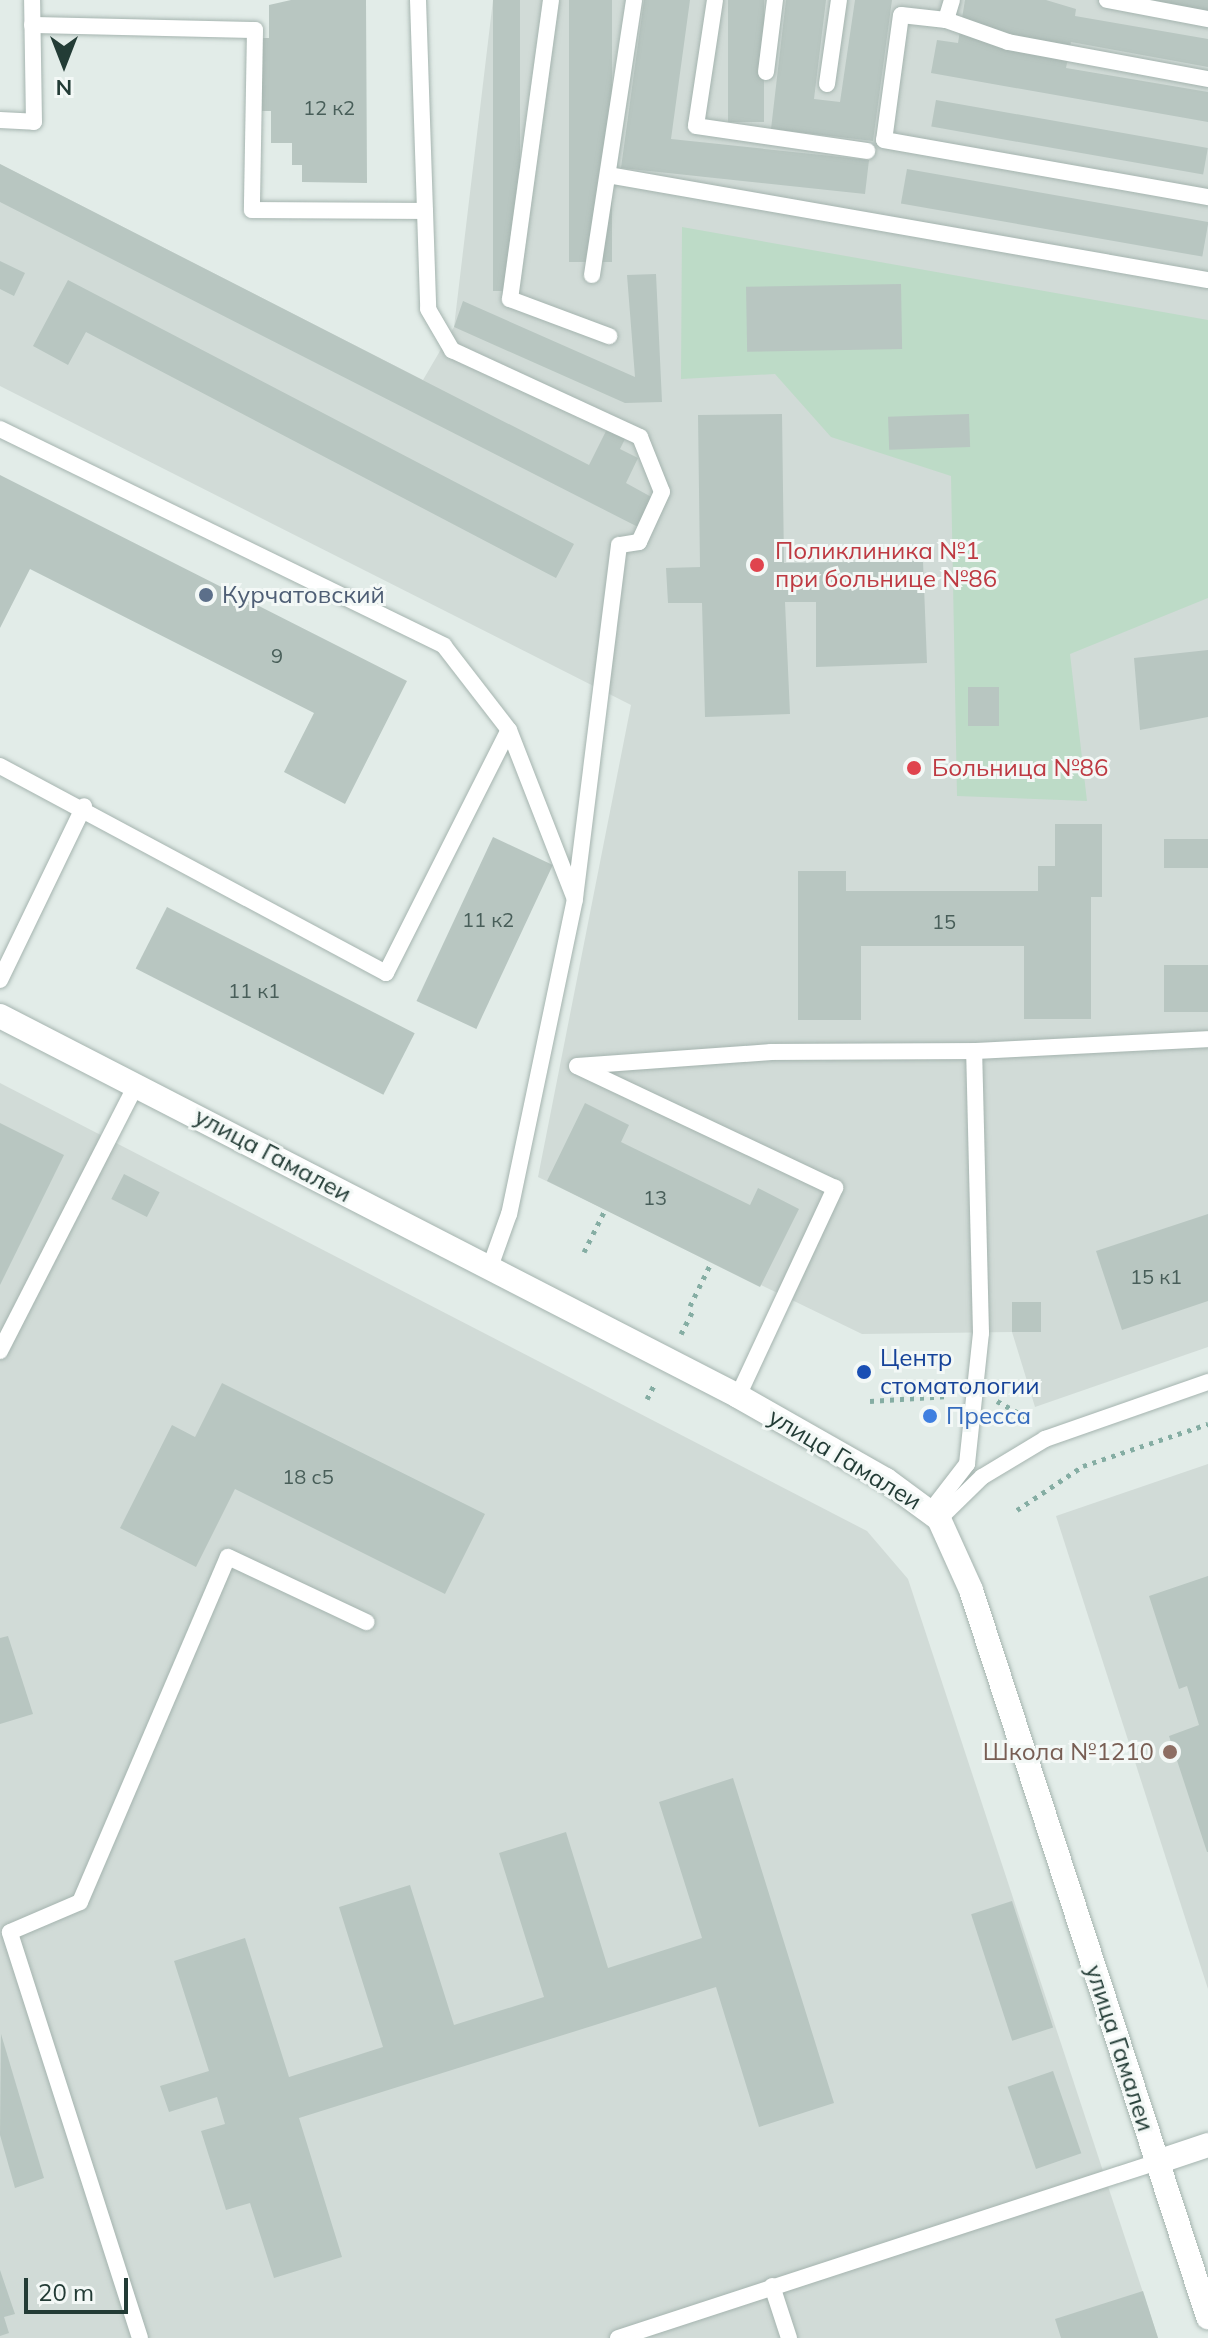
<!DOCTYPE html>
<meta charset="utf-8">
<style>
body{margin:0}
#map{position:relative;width:1208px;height:2338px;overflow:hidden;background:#e2ece8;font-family:Mulish,sans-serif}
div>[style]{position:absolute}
.built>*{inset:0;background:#d1dbd7}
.green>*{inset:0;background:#bddbc7}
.building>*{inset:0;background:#b8c6c1;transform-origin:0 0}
.path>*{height:5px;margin-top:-2.5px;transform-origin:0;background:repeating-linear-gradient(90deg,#85ada3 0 4px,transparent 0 10px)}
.roads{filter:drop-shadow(0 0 2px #a5b4af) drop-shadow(0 0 2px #a5b4af)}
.service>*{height:16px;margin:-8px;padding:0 8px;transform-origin:8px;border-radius:8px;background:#fff}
.minor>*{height:24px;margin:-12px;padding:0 12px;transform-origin:12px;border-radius:12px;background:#fff}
.tertiary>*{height:24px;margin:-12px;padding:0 12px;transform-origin:12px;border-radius:12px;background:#fff}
.dots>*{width:22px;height:22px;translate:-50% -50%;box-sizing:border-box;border:4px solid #f3f8f6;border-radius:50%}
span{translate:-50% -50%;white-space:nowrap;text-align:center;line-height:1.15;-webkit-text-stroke:6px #f3f8f6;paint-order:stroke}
.number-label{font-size:20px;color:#485e59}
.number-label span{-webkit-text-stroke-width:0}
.health-label{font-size:24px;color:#be3a42}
.left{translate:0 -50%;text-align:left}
.service-label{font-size:24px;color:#4e5e75}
.street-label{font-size:24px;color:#233c36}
.transit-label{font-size:24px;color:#164399}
.shop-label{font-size:24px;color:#366cbe}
.education-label{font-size:24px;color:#785e54}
.right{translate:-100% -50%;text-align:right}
.north{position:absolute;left:24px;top:24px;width:80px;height:80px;-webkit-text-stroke:6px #f3f8f6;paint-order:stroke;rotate:180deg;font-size:22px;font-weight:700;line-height:32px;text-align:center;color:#233c36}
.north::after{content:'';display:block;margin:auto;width:28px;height:36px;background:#233c36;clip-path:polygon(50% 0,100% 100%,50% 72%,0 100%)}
.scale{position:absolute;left:24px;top:2278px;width:104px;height:36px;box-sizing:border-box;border:4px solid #233c36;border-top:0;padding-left:10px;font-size:24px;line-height:28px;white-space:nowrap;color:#233c36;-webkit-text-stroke:6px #f3f8f6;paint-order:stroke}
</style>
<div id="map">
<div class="built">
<i style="clip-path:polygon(493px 0,1208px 0,1208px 1347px,1035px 1407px,1012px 1332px,862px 1334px,538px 1177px,631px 705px,0 386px,0 164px,423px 380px,454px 327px)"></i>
<i style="clip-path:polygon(0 1083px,867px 1531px,908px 1579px,1158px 2338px,0 2338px)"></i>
<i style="clip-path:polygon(1208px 1464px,1208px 1989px,1056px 1516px)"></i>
</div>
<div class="green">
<i style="clip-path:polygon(682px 227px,1208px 320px,1208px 598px,1070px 654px,1087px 801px,957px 796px,951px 476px,831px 437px,775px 374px,681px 379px)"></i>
</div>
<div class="building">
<i style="clip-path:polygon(291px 0,366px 0,367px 183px,302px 182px,302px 165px,292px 165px,292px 143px,271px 143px,271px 111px,262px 111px,262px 38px,269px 38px,269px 5px)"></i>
<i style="left:493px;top:0;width:27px;height:291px"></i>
<i style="left:569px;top:0;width:43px;height:262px"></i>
<i style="clip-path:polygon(644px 0,690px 0,671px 139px,869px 160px,865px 194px,621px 168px)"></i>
<i style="left:728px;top:0;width:36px;height:122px"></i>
<i style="clip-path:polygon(786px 0,826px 0,814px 99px,840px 102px,855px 0,892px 0,873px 141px,771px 129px)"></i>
<i style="clip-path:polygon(965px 0,1046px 0,1076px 9px,1075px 16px,1208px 39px,1208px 67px,1071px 42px,1066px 68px,1208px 92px,1208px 122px,931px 73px,937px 40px,958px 43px)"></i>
<i style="clip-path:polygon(1147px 0,1208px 0,1208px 13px)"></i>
<i style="left:936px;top:100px;width:276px;height:27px;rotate:10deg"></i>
<i style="clip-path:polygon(0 164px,589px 465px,610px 423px,628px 433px,620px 449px,638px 458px,626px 483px,655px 499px,640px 528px,0 202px)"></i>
<i style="left:907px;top:169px;width:306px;height:35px;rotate:10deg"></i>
<i style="clip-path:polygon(0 261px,25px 273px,14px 296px,0 289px)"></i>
<i style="clip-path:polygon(656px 274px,662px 402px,625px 403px,454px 327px,463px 301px,635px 377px,627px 275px)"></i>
<i style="clip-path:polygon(68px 280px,574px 544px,556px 578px,86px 332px,68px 365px,33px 346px)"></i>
<i style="left:901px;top:284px;width:65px;height:155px;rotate:89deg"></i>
<i style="clip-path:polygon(782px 414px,784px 563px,923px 561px,927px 663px,816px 667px,816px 602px,785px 602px,790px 714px,705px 717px,702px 603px,668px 603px,666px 568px,700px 567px,698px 415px)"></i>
<i style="left:969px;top:414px;width:33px;height:81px;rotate:88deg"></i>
<i style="clip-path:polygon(0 475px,407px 681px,345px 804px,284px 772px,314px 713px,30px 569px,0 628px)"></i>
<i style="clip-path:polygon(1208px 650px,1208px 717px,1140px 730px,1134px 658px)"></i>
<i style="left:968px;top:687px;width:31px;height:39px"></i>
<i style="clip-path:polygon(1055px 824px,1102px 824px,1102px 897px,1091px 897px,1091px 1019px,1024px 1019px,1024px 946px,861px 946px,861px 1020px,798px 1020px,798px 871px,846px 871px,846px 891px,1038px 891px,1038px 866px,1055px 866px)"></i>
<i style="left:493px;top:837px;width:66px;height:181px;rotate:25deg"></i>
<i style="left:1164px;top:839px;width:44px;height:29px"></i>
<i style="left:167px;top:907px;width:278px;height:69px;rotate:27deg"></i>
<i style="left:1164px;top:965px;width:44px;height:47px"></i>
<i style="clip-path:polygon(585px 1103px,629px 1125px,621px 1142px,750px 1205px,758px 1188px,799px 1209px,760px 1287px,547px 1181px)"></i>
<i style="clip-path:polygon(0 1123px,64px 1155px,0 1285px)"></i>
<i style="left:124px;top:1174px;width:40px;height:28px;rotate:27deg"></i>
<i style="clip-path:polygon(1208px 1214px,1208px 1301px,1122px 1330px,1096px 1251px)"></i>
<i style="left:1012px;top:1302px;width:29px;height:30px"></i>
<i style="clip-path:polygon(222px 1383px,485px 1514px,445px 1594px,235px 1489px,196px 1567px,120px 1528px,172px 1425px,195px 1437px)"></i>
<i style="clip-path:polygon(1208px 1576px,1208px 1852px,1207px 1852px,1169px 1736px,1199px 1725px,1187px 1686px,1179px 1689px,1149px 1596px)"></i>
<i style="clip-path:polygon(8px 1636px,33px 1714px,0 1724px,0 1638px)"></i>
<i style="clip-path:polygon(733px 1778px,834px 2103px,759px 2127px,716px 1987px,299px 2118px,342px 2257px,274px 2278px,250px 2203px,226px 2210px,201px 2131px,225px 2124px,217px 2097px,169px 2112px,160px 2086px,209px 2071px,174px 1961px,245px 1938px,289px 2077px,383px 2047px,339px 1907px,410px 1885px,454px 2025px,544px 1997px,499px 1853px,566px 1832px,608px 1968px,702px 1938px,659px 1802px)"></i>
<i style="left:1012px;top:1901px;width:133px;height:43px;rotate:72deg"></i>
<i style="clip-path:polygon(1px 2034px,44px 2178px,15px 2188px,0 2135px)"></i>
<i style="left:1053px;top:2071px;width:87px;height:48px;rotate:71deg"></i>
<i style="clip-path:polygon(0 2270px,15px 2314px,4px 2317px,9px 2333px,0 2336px)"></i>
<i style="clip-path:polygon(1143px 2291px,1158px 2338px,1061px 2338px,1055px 2319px)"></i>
</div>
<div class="path">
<i style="left:584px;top:1252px;width:47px;rotate:-63.4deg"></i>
<i style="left:690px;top:1306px;width:48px;rotate:-64deg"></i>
<i style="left:681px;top:1334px;width:29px;rotate:-63deg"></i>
<i style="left:647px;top:1399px;width:16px;rotate:-63deg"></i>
<i style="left:870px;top:1401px;width:79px;rotate:-3.6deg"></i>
<i style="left:997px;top:1401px;width:38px;rotate:29deg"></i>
<i style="left:1017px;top:1510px;width:79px;rotate:-33.7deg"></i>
<i style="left:1083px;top:1466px;width:132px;rotate:-18.6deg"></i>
</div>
<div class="roads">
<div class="service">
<i style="left:418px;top:0;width:309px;rotate:88.1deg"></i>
<i style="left:428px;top:309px;width:48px;rotate:59.7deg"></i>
<i style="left:452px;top:350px;width:207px;rotate:24.8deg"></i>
<i style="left:640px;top:437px;width:59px;rotate:68.2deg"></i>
<i style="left:662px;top:492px;width:55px;rotate:114.7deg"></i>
<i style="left:639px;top:542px;width:20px;rotate:171deg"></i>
<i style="left:619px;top:545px;width:357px;rotate:97.1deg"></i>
<i style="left:575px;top:899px;width:322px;rotate:101.8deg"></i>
<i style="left:509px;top:1214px;width:59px;rotate:109.7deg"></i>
<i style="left:551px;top:0;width:302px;rotate:97.8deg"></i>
<i style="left:510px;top:299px;width:106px;rotate:20.5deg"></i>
<i style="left:715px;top:0;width:127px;rotate:98.6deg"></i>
<i style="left:696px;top:126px;width:173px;rotate:8.3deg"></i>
<i style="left:952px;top:0;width:21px;rotate:107deg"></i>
<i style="left:946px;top:20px;width:45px;rotate:-173.7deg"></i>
<i style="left:901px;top:15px;width:126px;rotate:97.7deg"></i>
<i style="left:884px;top:140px;width:329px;rotate:10deg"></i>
<i style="left:1107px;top:0;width:103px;rotate:10.7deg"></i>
<i style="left:946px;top:20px;width:66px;rotate:19.5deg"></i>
<i style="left:1008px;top:42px;width:203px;rotate:10.5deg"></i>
<i style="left:32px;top:25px;width:223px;rotate:1.3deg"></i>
<i style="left:255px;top:30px;width:180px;rotate:91deg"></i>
<i style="left:252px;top:210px;width:173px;rotate:0.3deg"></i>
<i style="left:766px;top:72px;width:73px;rotate:-82.9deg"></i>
<i style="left:827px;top:84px;width:85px;rotate:-81.9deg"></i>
<i style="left:0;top:120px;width:34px;rotate:3deg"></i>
<i style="left:34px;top:122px;width:122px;rotate:-90.9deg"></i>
<i style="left:608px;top:175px;width:609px;rotate:9.93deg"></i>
<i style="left:592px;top:275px;width:278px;rotate:-81.3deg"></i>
<i style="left:0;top:429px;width:494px;rotate:26deg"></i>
<i style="left:444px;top:646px;width:106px;rotate:52.3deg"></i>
<i style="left:0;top:766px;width:438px;rotate:28.2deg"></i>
<i style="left:386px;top:973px;width:272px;rotate:-63.2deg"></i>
<i style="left:509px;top:730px;width:179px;rotate:68.7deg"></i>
<i style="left:0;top:980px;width:193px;rotate:-64.2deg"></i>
<i style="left:0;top:1351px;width:299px;rotate:-62.9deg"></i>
<i style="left:738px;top:1396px;width:230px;rotate:-65deg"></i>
<i style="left:835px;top:1188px;width:285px;rotate:-154.7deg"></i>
<i style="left:577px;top:1066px;width:195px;rotate:-4.1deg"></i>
<i style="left:771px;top:1052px;width:203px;rotate:-0.3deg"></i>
<i style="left:930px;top:1512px;width:61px;rotate:-52.4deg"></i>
<i style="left:967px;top:1464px;width:132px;rotate:-83.9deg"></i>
<i style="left:981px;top:1333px;width:282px;rotate:-91.4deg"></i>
<i style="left:974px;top:1051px;width:234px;rotate:-2.9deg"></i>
<i style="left:939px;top:1519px;width:60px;rotate:-44.3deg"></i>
<i style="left:982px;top:1477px;width:74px;rotate:-31.1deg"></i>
<i style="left:1045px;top:1439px;width:173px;rotate:-19.3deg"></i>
<i style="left:772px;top:2286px;width:55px;rotate:71.9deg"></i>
<i style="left:140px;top:2338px;width:426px;rotate:-107.8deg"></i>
<i style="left:10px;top:1932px;width:76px;rotate:-23.2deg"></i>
<i style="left:80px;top:1902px;width:375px;rotate:-66.8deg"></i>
<i style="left:228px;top:1557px;width:153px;rotate:25.2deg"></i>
<i style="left:618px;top:2338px;width:567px;rotate:-18.08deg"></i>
</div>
<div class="minor">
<i style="left:1157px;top:2162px;width:54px;rotate:-18.4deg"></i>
</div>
<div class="tertiary">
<i style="left:0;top:1016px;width:830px;rotate:27.24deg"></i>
<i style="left:738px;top:1396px;width:170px;rotate:29.6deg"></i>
<i style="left:886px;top:1480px;width:66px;rotate:36.3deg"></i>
<i style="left:939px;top:1519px;width:78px;rotate:65.7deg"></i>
<i style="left:971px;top:1590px;width:765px;rotate:71.94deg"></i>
</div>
</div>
<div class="dots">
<i style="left:757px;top:565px;background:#e0444e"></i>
<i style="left:206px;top:595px;background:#5c6f8a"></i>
<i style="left:914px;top:768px;background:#e0444e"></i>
<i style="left:864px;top:1372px;background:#1a4fb4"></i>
<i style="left:930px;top:1416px;background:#3f7fe0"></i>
<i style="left:1170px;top:1752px;background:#8d6e63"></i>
</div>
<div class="number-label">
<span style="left:329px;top:107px">12 к2</span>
<span style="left:277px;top:655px">9</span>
<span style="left:488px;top:919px">11 к2</span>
<span style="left:944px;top:921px">15</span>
<span style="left:254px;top:990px">11 к1</span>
<span style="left:655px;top:1197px">13</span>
<span style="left:1156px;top:1276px">15 к1</span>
<span style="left:308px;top:1476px">18 с5</span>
</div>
<div class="health-label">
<span class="left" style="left:775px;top:565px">Поликлиника №1<br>при больнице №86</span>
<span class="left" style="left:932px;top:768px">Больница №86</span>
</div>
<div class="service-label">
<span class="left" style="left:222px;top:595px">Курчатовский</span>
</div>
<div class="street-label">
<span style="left:273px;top:1155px;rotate:28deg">улица Гамалеи</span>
<span style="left:845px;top:1459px;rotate:31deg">улица Гамалеи</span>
<span style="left:1120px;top:2048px;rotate:72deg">улица Гамалеи</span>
</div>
<div class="transit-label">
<span class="left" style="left:880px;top:1372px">Центр<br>стоматологии</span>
</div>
<div class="shop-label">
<span class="left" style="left:946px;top:1416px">Пресса</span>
</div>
<div class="education-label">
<span class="right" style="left:1154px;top:1752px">Школа №1210</span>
</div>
<div class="north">N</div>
<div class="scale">20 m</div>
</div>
